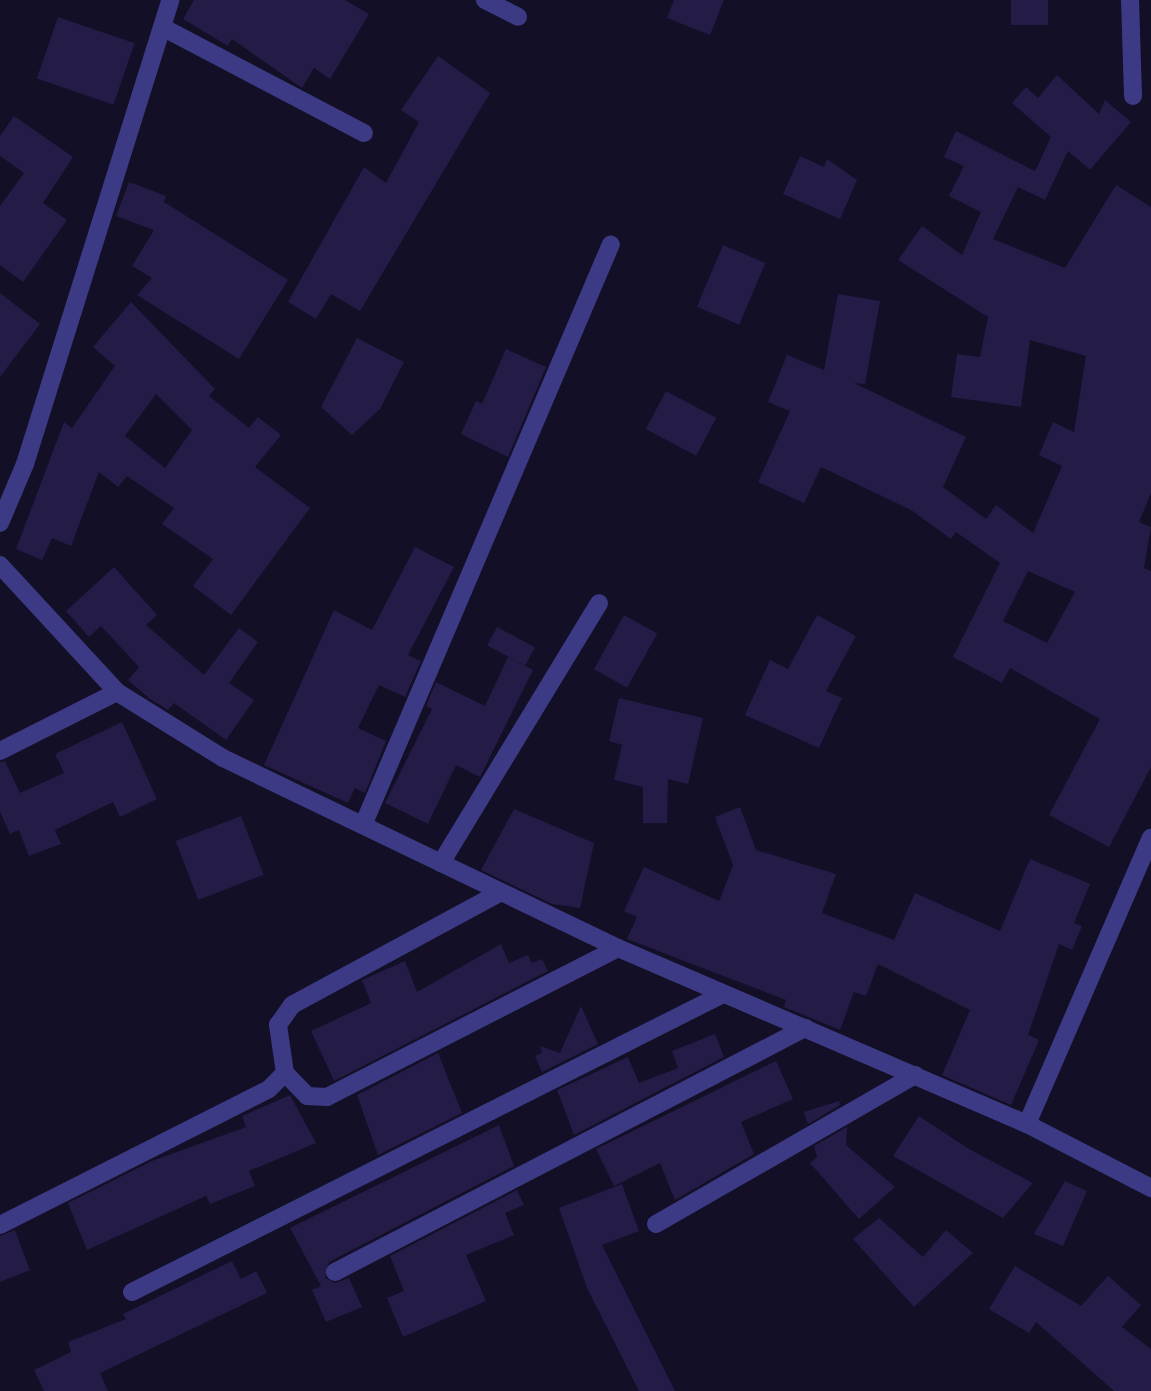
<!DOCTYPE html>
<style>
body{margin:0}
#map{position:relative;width:1151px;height:1391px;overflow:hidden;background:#130f26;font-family:Overpass,sans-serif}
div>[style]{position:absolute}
.building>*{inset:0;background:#241b47;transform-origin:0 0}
.minor>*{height:18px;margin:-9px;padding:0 9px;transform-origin:9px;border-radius:9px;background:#3d3a85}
span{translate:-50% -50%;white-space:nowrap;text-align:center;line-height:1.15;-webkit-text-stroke:7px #130f26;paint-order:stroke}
</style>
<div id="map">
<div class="building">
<i style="clip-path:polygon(194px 0,345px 0,369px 14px,330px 79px,314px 68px,302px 88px,232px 39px,228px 46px,183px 19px)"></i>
<i style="clip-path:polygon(674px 0,724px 0,710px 35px,667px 18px)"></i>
<i style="left:1011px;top:0;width:37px;height:25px"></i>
<i style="left:58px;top:17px;width:81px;height:65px;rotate:19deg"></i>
<i style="clip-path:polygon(438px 56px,490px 93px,360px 311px,331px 294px,316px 319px,288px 302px,364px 167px,386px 183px,419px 122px,401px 110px)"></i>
<i style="clip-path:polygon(evenodd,1057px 75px,1099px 114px,1105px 100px,1131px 122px,1090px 170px,1068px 151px,1045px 200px,1018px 187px,993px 239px,1065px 268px,1116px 185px,1151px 207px,1151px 493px,1139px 522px,1151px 527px,1144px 568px,1151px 571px,1151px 767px,1109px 847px,1049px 815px,1100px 719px,1010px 668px,1002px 683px,953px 657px,1000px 563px,956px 532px,951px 539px,911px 510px,821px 467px,804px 503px,758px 482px,790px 411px,768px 402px,787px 355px,824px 370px,838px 294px,880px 301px,865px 384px,854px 383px,966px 437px,943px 487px,986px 519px,996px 505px,1033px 533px,1062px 466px,1039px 455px,1053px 422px,1074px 432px,1086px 356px,1030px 340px,1021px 407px,951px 397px,957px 354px,980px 357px,988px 317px,898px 260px,922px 226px,962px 255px,981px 212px,949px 196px,964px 166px,944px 157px,956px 131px,1035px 171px,1051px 137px,1012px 103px,1026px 87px,1038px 98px,1057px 75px,1028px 571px,1075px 592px,1047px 643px,1003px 621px,1028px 571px)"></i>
<i style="clip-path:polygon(14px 116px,73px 157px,43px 203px,67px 220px,23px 282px,0 265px,0 206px,24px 173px,0 156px,0 136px)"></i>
<i style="clip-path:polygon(800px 156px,824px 167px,827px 159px,857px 180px,840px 219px,783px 194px)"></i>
<i style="clip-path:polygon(129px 182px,166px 196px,164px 202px,288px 280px,239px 359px,137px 295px,152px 278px,132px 266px,154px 230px,116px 216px)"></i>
<i style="left:723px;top:245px;width:46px;height:67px;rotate:23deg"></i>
<i style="clip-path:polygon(0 293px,40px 324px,0 377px)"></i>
<i style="clip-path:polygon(evenodd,131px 302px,215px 389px,209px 396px,249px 428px,258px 417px,281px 435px,255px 467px,310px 508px,231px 615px,193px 586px,213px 559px,162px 524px,174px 508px,127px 476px,118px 487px,99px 472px,71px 546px,52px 538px,42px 560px,16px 549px,64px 422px,72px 428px,115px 366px,93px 347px,131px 302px,156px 394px,192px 430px,165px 468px,125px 436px,156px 394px)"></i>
<i style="clip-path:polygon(357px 338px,404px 362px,380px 409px,352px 435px,321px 407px)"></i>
<i style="clip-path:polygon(506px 349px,546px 367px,508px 457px,461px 434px,476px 401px,482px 404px)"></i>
<i style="left:666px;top:391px;width:57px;height:43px;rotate:28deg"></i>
<i style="clip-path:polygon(415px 547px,454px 567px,408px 655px,421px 661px,405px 697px,379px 685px,358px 728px,386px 741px,365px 793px,355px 788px,348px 803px,264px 765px,334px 610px,372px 630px)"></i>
<i style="clip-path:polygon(114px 567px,157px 615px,146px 625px,204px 675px,239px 628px,258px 642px,229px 683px,254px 700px,226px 740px,174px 703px,168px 710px,150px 699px,128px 680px,139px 667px,101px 626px,89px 637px,66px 611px)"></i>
<i style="left:624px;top:615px;width:38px;height:62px;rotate:29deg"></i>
<i style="clip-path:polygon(817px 615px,856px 636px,826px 691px,842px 698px,819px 748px,745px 715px,770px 660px,788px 669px)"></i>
<i style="left:497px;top:627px;width:43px;height:21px;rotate:28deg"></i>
<i style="clip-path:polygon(508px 657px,533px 670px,480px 777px,456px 765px,428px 824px,385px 803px,432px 709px,426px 706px,436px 682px,485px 706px)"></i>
<i style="clip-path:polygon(619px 698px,703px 718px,688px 784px,668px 779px,667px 823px,643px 823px,643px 787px,614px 780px,622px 745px,609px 741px)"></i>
<i style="clip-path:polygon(122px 722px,157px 799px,120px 817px,113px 802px,55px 830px,61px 844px,29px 856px,19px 830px,10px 834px,0 812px,0 762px,5px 761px,20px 793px,64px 773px,55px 754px)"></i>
<i style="clip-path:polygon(740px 807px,756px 850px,836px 874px,822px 913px,894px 940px,915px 893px,1000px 931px,1030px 859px,1090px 884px,1074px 923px,1082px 926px,1072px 950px,1059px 944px,1028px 1035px,1039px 1040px,1011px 1105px,942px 1075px,970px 1010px,878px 964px,866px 996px,854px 992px,840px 1030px,784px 1007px,786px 1000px,627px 939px,637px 917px,624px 911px,644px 867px,719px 901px,733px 865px,715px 817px)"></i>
<i style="clip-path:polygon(514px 809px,594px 843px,580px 908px,552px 904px,481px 870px)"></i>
<i style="left:241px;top:816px;width:63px;height:70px;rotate:69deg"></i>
<i style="clip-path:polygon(501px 944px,509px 963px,528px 955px,532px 963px,542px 959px,548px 971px,334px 1081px,311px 1031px,371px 1003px,362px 980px,405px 961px,417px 992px)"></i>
<i style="clip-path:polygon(581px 1006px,598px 1044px,542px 1072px,535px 1056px,542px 1053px,540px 1046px,560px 1053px)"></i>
<i style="clip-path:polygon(715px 1034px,724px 1057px,574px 1135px,557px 1090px,628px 1057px,639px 1083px,678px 1068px,672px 1051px)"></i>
<i style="clip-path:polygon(438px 1053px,462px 1113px,378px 1155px,357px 1095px)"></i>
<i style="clip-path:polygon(776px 1061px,793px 1099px,741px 1122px,754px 1154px,675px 1200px,660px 1163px,614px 1186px,596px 1149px)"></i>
<i style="clip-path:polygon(290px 1095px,316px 1143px,249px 1171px,255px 1186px,210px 1204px,206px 1196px,87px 1250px,68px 1203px,152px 1161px,246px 1127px,242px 1116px)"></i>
<i style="clip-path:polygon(839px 1101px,840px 1105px,808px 1124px,804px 1112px)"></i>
<i style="clip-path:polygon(919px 1116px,969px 1149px,1033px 1183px,1003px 1218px,893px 1156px)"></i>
<i style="clip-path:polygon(499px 1125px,514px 1166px,329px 1262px,325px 1278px,335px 1283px,349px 1278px,362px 1307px,326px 1322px,312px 1290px,321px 1286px,290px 1228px)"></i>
<i style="clip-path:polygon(847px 1127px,846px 1145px,895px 1187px,859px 1219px,810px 1163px,817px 1157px,814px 1146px)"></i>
<i style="clip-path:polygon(1065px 1181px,1087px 1191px,1063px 1246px,1034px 1234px)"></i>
<i style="clip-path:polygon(622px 1184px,639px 1231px,602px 1245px,675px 1391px,639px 1391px,587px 1288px,559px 1208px)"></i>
<i style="clip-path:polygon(517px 1190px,524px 1205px,505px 1213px,514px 1235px,466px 1255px,486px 1301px,403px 1337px,387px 1298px,404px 1291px,390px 1256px)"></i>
<i style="clip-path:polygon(879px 1218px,923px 1257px,946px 1230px,973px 1253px,914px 1307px,853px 1239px)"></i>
<i style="clip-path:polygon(15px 1230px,30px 1270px,0 1282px,0 1236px)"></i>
<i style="clip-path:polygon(232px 1261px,241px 1279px,256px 1271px,267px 1293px,100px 1373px,108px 1391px,44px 1391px,34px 1370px,71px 1352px,68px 1342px,126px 1319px,123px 1314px)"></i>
<i style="clip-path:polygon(1015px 1266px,1081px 1306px,1108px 1276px,1141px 1305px,1122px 1327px,1151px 1349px,1151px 1391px,1114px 1391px,1036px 1322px,1029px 1333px,989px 1309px)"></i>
</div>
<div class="minor">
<i style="left:485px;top:0;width:37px;rotate:27deg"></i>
<i style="left:1130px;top:0;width:96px;rotate:88.2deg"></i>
<i style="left:162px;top:27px;width:228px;rotate:27.7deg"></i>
<i style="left:0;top:523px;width:64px;rotate:-67deg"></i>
<i style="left:25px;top:464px;width:486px;rotate:-72.6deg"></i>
<i style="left:0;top:565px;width:173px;rotate:47.3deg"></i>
<i style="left:117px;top:692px;width:125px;rotate:31.9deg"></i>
<i style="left:223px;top:758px;width:438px;rotate:25.7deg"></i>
<i style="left:618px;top:948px;width:445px;rotate:23.3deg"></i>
<i style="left:1027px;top:1124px;width:140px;rotate:27.3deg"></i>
<i style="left:0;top:751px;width:131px;rotate:-26.8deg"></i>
<i style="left:364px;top:823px;width:629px;rotate:-66.9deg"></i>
<i style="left:441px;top:863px;width:304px;rotate:-58.7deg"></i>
<i style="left:285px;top:1073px;width:32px;rotate:46deg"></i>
<i style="left:307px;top:1096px;width:20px;rotate:3deg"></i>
<i style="left:327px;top:1097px;width:327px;rotate:-27.1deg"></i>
<i style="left:1027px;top:1124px;width:312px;rotate:-66.6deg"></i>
<i style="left:656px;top:1224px;width:299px;rotate:-29.9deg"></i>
<i style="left:0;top:1225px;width:301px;rotate:-26.8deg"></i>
<i style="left:269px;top:1089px;width:23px;rotate:-45deg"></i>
<i style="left:285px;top:1073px;width:49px;rotate:-98.3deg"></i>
<i style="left:278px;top:1025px;width:24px;rotate:-55deg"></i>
<i style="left:292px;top:1005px;width:235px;rotate:-28.4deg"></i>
<i style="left:335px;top:1272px;width:530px;rotate:-27.44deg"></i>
<i style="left:132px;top:1292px;width:662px;rotate:-26.76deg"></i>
</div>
</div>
